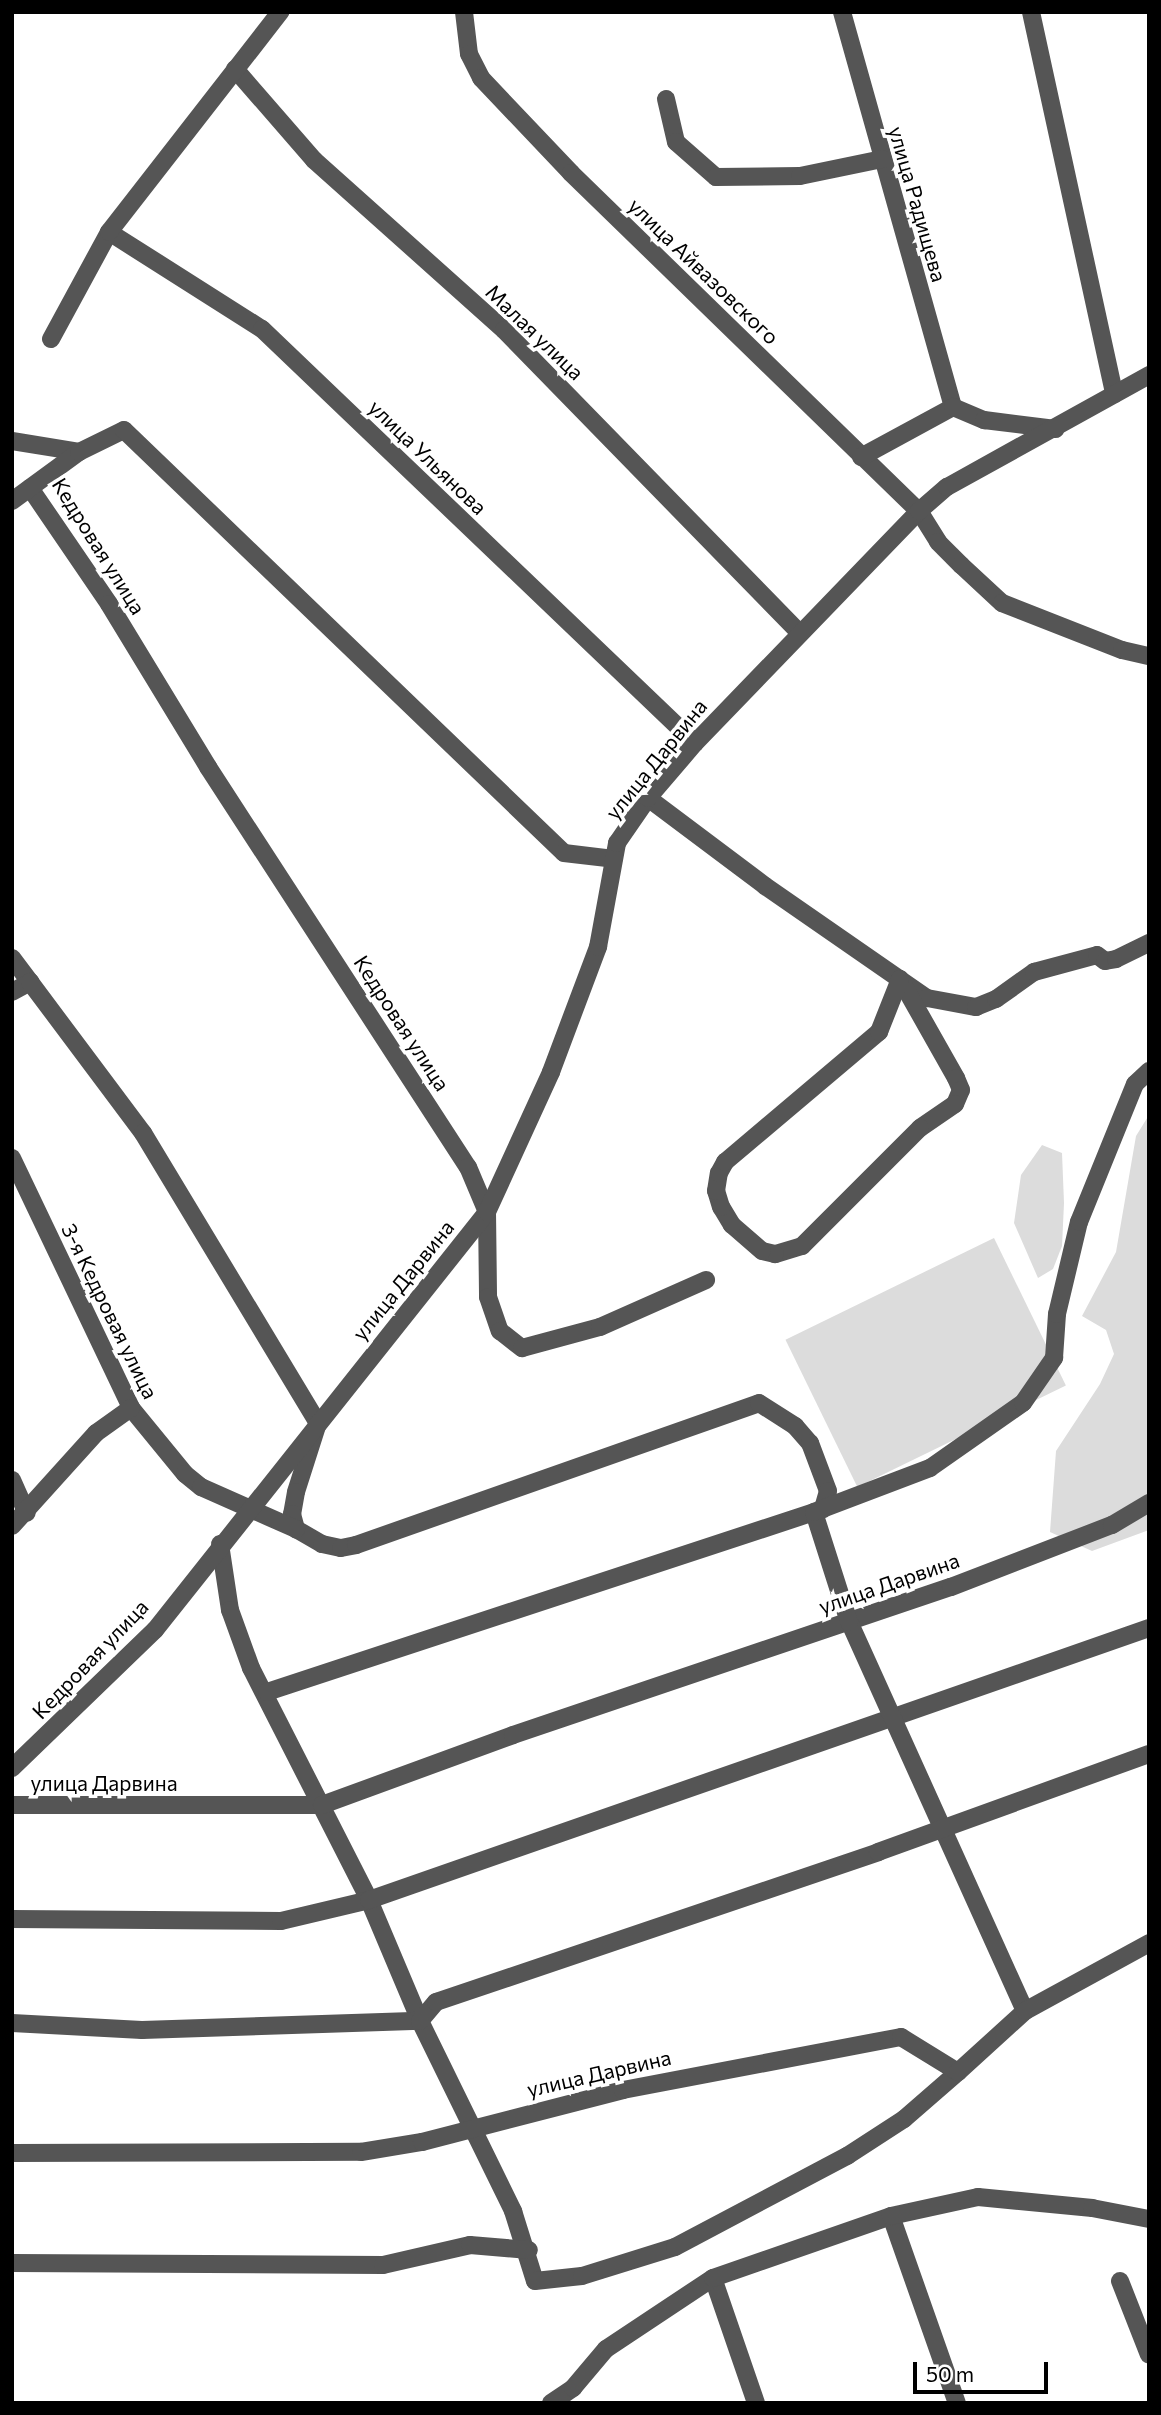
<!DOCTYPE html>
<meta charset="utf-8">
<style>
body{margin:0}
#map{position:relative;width:1161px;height:2415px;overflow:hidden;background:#fff;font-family:Commissioner,sans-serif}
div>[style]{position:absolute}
.green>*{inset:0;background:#dcdcdc;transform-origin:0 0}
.minor>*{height:18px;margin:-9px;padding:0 9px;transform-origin:9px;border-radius:9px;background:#555}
span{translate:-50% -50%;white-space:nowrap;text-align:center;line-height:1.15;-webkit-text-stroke:7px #fff;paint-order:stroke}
.street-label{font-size:21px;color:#000}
.frame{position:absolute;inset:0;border:14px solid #000;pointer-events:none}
.scale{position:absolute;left:913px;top:2362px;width:135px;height:32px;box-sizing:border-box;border:4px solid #000;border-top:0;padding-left:9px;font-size:21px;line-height:24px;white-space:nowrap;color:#000;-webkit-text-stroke:5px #fff;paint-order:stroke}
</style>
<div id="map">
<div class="green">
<i style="clip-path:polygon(1149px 1115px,1149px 1530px,1092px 1551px,1050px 1532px,1056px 1451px,1100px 1384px,1114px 1354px,1106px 1330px,1082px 1316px,1116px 1252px,1136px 1136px)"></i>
<i style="clip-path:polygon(1042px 1145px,1062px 1153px,1064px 1203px,1062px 1246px,1053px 1269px,1038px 1278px,1014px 1223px,1021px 1175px)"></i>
<i style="left:994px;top:1238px;width:164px;height:232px;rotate:64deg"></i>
</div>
<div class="minor">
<i style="left:464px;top:12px;width:42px;rotate:83.2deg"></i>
<i style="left:469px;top:54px;width:27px;rotate:63deg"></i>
<i style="left:481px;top:78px;width:131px;rotate:46.5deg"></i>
<i style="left:571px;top:173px;width:485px;rotate:44.2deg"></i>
<i style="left:919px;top:511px;width:36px;rotate:58deg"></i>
<i style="left:938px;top:542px;width:33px;rotate:45deg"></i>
<i style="left:961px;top:565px;width:56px;rotate:42.8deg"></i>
<i style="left:1002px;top:603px;width:129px;rotate:21.4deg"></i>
<i style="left:1122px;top:650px;width:28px;rotate:13deg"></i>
<i style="left:842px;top:12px;width:410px;rotate:74.3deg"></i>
<i style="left:1031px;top:12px;width:391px;rotate:77.7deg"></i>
<i style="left:235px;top:69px;width:121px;rotate:49deg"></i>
<i style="left:314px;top:160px;width:255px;rotate:41.8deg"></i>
<i style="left:504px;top:330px;width:422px;rotate:45.7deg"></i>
<i style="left:666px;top:99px;width:44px;rotate:76.9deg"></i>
<i style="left:676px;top:142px;width:53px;rotate:41.2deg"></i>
<i style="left:716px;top:177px;width:84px;rotate:-0.7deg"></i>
<i style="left:800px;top:176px;width:84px;rotate:-11.7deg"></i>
<i style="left:109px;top:232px;width:181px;rotate:32.4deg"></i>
<i style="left:262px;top:329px;width:599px;rotate:43.71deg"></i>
<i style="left:51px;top:339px;width:122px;rotate:-61.5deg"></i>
<i style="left:109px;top:232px;width:279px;rotate:-52.1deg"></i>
<i style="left:12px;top:441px;width:68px;rotate:9.3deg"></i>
<i style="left:861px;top:457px;width:105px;rotate:-28.5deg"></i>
<i style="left:953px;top:407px;width:34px;rotate:23deg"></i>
<i style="left:984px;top:420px;width:72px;rotate:7.2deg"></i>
<i style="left:30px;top:488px;width:140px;rotate:55.7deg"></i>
<i style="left:109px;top:604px;width:191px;rotate:58.7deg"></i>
<i style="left:208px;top:767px;width:477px;rotate:57deg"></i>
<i style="left:468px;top:1167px;width:49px;rotate:67.1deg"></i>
<i style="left:487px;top:1212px;width:85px;rotate:89.3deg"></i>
<i style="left:488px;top:1297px;width:36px;rotate:71deg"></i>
<i style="left:500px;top:1331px;width:28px;rotate:38deg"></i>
<i style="left:522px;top:1348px;width:81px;rotate:-15.1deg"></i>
<i style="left:600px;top:1327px;width:116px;rotate:-23.9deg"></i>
<i style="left:12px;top:501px;width:83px;rotate:-36.2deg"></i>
<i style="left:79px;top:452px;width:50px;rotate:-26.1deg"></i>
<i style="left:124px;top:430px;width:610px;rotate:43.87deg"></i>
<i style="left:564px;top:853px;width:50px;rotate:6.8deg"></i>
<i style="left:648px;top:798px;width:146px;rotate:36.9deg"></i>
<i style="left:765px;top:886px;width:197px;rotate:34.7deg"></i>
<i style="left:927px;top:998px;width:50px;rotate:10.4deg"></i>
<i style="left:976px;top:1007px;width:22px;rotate:-22deg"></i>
<i style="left:996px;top:999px;width:47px;rotate:-35.4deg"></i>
<i style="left:1034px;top:972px;width:65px;rotate:-15.1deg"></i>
<i style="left:1097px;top:955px;width:10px;rotate:37deg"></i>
<i style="left:1105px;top:961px;width:11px;rotate:-10deg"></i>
<i style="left:1116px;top:959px;width:37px;rotate:-26deg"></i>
<i style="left:12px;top:958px;width:30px;rotate:53deg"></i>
<i style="left:900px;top:979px;width:114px;rotate:60.5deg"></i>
<i style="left:956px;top:1078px;width:13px;rotate:67deg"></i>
<i style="left:961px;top:1090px;width:15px;rotate:113deg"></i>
<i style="left:955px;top:1104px;width:42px;rotate:145.6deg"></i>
<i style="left:920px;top:1128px;width:167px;rotate:135deg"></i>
<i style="left:802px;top:1246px;width:28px;rotate:163deg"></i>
<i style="left:775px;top:1254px;width:13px;rotate:-167deg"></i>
<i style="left:762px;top:1251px;width:40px;rotate:-139deg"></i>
<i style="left:732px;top:1225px;width:21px;rotate:-121deg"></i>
<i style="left:721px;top:1207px;width:17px;rotate:-107deg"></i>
<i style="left:716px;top:1191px;width:18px;rotate:-81deg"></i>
<i style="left:719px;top:1173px;width:13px;rotate:-61deg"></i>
<i style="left:725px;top:1162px;width:202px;rotate:-40.2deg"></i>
<i style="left:879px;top:1032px;width:57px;rotate:-68.4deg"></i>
<i style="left:12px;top:992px;width:21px;rotate:-29deg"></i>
<i style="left:30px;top:982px;width:189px;rotate:53.2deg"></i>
<i style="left:143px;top:1133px;width:339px;rotate:58.9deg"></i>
<i style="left:318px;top:1423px;width:72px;rotate:107.7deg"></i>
<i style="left:296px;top:1492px;width:22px;rotate:100deg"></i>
<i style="left:292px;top:1514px;width:16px;rotate:75deg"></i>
<i style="left:296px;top:1529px;width:30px;rotate:30deg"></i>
<i style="left:322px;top:1544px;width:19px;rotate:12deg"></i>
<i style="left:341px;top:1548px;width:15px;rotate:-11deg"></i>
<i style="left:356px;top:1545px;width:427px;rotate:-19.4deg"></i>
<i style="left:759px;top:1403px;width:43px;rotate:32.6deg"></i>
<i style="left:795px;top:1426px;width:23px;rotate:49deg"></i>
<i style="left:810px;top:1443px;width:51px;rotate:69.4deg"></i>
<i style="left:828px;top:1491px;width:19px;rotate:106deg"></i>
<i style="left:12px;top:1158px;width:277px;rotate:64.5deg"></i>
<i style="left:131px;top:1408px;width:85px;rotate:50.7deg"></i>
<i style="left:185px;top:1474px;width:21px;rotate:39deg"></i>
<i style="left:201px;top:1487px;width:104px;rotate:23.9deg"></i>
<i style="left:12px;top:1480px;width:36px;rotate:66deg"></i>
<i style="left:12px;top:1526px;width:125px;rotate:-47.9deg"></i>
<i style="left:96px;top:1433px;width:43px;rotate:-35.5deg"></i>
<i style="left:220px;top:1544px;width:67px;rotate:81.4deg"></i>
<i style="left:230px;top:1610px;width:62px;rotate:70.1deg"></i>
<i style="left:251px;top:1668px;width:260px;rotate:63deg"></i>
<i style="left:369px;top:1900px;width:131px;rotate:67.1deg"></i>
<i style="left:420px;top:2021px;width:212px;rotate:63.9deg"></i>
<i style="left:513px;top:2211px;width:73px;rotate:72.6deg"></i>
<i style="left:535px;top:2281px;width:47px;rotate:-6.1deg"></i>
<i style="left:582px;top:2276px;width:97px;rotate:-17.3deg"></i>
<i style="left:675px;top:2247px;width:195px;rotate:-27.9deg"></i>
<i style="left:847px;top:2156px;width:68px;rotate:-33deg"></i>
<i style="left:904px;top:2119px;width:72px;rotate:-41deg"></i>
<i style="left:267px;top:1692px;width:576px;rotate:-18.21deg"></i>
<i style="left:12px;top:1768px;width:199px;rotate:-44deg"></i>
<i style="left:155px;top:1630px;width:534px;rotate:-51.54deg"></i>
<i style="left:487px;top:1212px;width:154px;rotate:-65.4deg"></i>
<i style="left:551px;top:1072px;width:134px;rotate:-69.4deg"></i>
<i style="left:598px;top:947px;width:106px;rotate:-79.6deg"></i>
<i style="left:617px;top:843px;width:55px;rotate:-55.4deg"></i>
<i style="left:648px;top:798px;width:72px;rotate:-49.5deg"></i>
<i style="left:695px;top:743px;width:322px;rotate:-46deg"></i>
<i style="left:919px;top:511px;width:37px;rotate:-41deg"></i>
<i style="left:947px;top:487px;width:231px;rotate:-29deg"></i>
<i style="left:12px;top:1805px;width:310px"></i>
<i style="left:322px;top:1805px;width:203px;rotate:-20.1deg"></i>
<i style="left:513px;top:1735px;width:462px;rotate:-18.7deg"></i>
<i style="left:951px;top:1587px;width:173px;rotate:-21.1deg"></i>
<i style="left:1112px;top:1525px;width:43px;rotate:-30.7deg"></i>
<i style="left:12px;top:1919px;width:269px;rotate:0.4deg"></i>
<i style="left:281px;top:1921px;width:90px;rotate:-13.4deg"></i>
<i style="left:369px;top:1900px;width:826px;rotate:-19.22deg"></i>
<i style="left:1025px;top:2011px;width:427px;rotate:-114.3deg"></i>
<i style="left:849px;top:1622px;width:115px;rotate:-107.7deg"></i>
<i style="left:814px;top:1512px;width:124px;rotate:-20.8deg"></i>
<i style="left:930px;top:1468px;width:113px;rotate:-35deg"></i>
<i style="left:1023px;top:1403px;width:55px;rotate:-55.4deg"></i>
<i style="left:1054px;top:1358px;width:44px;rotate:-86.1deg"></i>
<i style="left:1057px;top:1314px;width:95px;rotate:-76.6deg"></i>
<i style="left:1079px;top:1222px;width:149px;rotate:-67.9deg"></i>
<i style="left:1135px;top:1084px;width:19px;rotate:-43deg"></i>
<i style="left:12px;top:2023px;width:130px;rotate:3.1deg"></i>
<i style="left:142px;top:2030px;width:278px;rotate:-1.9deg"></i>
<i style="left:420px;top:2021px;width:25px;rotate:-50deg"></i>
<i style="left:436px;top:2002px;width:467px;rotate:-18.7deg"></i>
<i style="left:878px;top:1852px;width:288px;rotate:-19.9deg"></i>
<i style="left:12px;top:2153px;width:349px;rotate:-0.2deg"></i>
<i style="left:361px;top:2152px;width:62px;rotate:-9.3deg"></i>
<i style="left:422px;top:2142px;width:208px;rotate:-14.5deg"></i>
<i style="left:623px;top:2090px;width:283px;rotate:-10.8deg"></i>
<i style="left:901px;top:2037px;width:67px;rotate:31.6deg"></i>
<i style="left:958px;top:2072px;width:91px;rotate:-42.3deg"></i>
<i style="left:1025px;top:2011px;width:141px;rotate:-28.7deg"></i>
<i style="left:891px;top:2216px;width:198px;rotate:70.6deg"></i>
<i style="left:12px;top:2263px;width:371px;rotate:0.3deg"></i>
<i style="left:383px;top:2265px;width:89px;rotate:-12.9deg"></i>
<i style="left:470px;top:2245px;width:59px;rotate:4.8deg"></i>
<i style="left:713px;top:2278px;width:132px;rotate:71deg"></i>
<i style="left:1120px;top:2281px;width:79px;rotate:68.6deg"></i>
<i style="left:551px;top:2403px;width:27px;rotate:-34deg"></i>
<i style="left:573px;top:2388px;width:51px;rotate:-49.8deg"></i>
<i style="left:606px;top:2349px;width:128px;rotate:-33.6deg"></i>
<i style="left:713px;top:2278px;width:188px;rotate:-19.2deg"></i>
<i style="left:891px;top:2216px;width:89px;rotate:-12.3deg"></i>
<i style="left:978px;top:2197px;width:115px;rotate:5.5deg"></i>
<i style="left:1092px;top:2208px;width:58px;rotate:10.9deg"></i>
</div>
<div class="street-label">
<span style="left:918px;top:204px;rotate:74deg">улица Радищева</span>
<span style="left:704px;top:271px;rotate:44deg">улица Айвазовского</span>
<span style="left:535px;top:332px;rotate:44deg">Малая улица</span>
<span style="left:428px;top:457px;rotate:44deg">улица Ульянова</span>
<span style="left:99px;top:546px;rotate:58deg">Кедровая улица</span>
<span style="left:656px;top:759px;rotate:-51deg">улица Дарвина</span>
<span style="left:402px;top:1023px;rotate:57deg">Кедровая улица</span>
<span style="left:403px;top:1280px;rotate:-51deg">улица Дарвина</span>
<span style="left:110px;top:1311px;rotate:64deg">3-я Кедровая улица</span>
<span style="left:889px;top:1583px;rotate:-19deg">улица Дарвина</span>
<span style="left:90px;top:1659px;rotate:-46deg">Кедровая улица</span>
<span style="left:104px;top:1783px">улица Дарвина</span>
<span style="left:599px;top:2073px;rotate:-13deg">улица Дарвина</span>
</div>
<div class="frame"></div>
<div class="scale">50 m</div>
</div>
